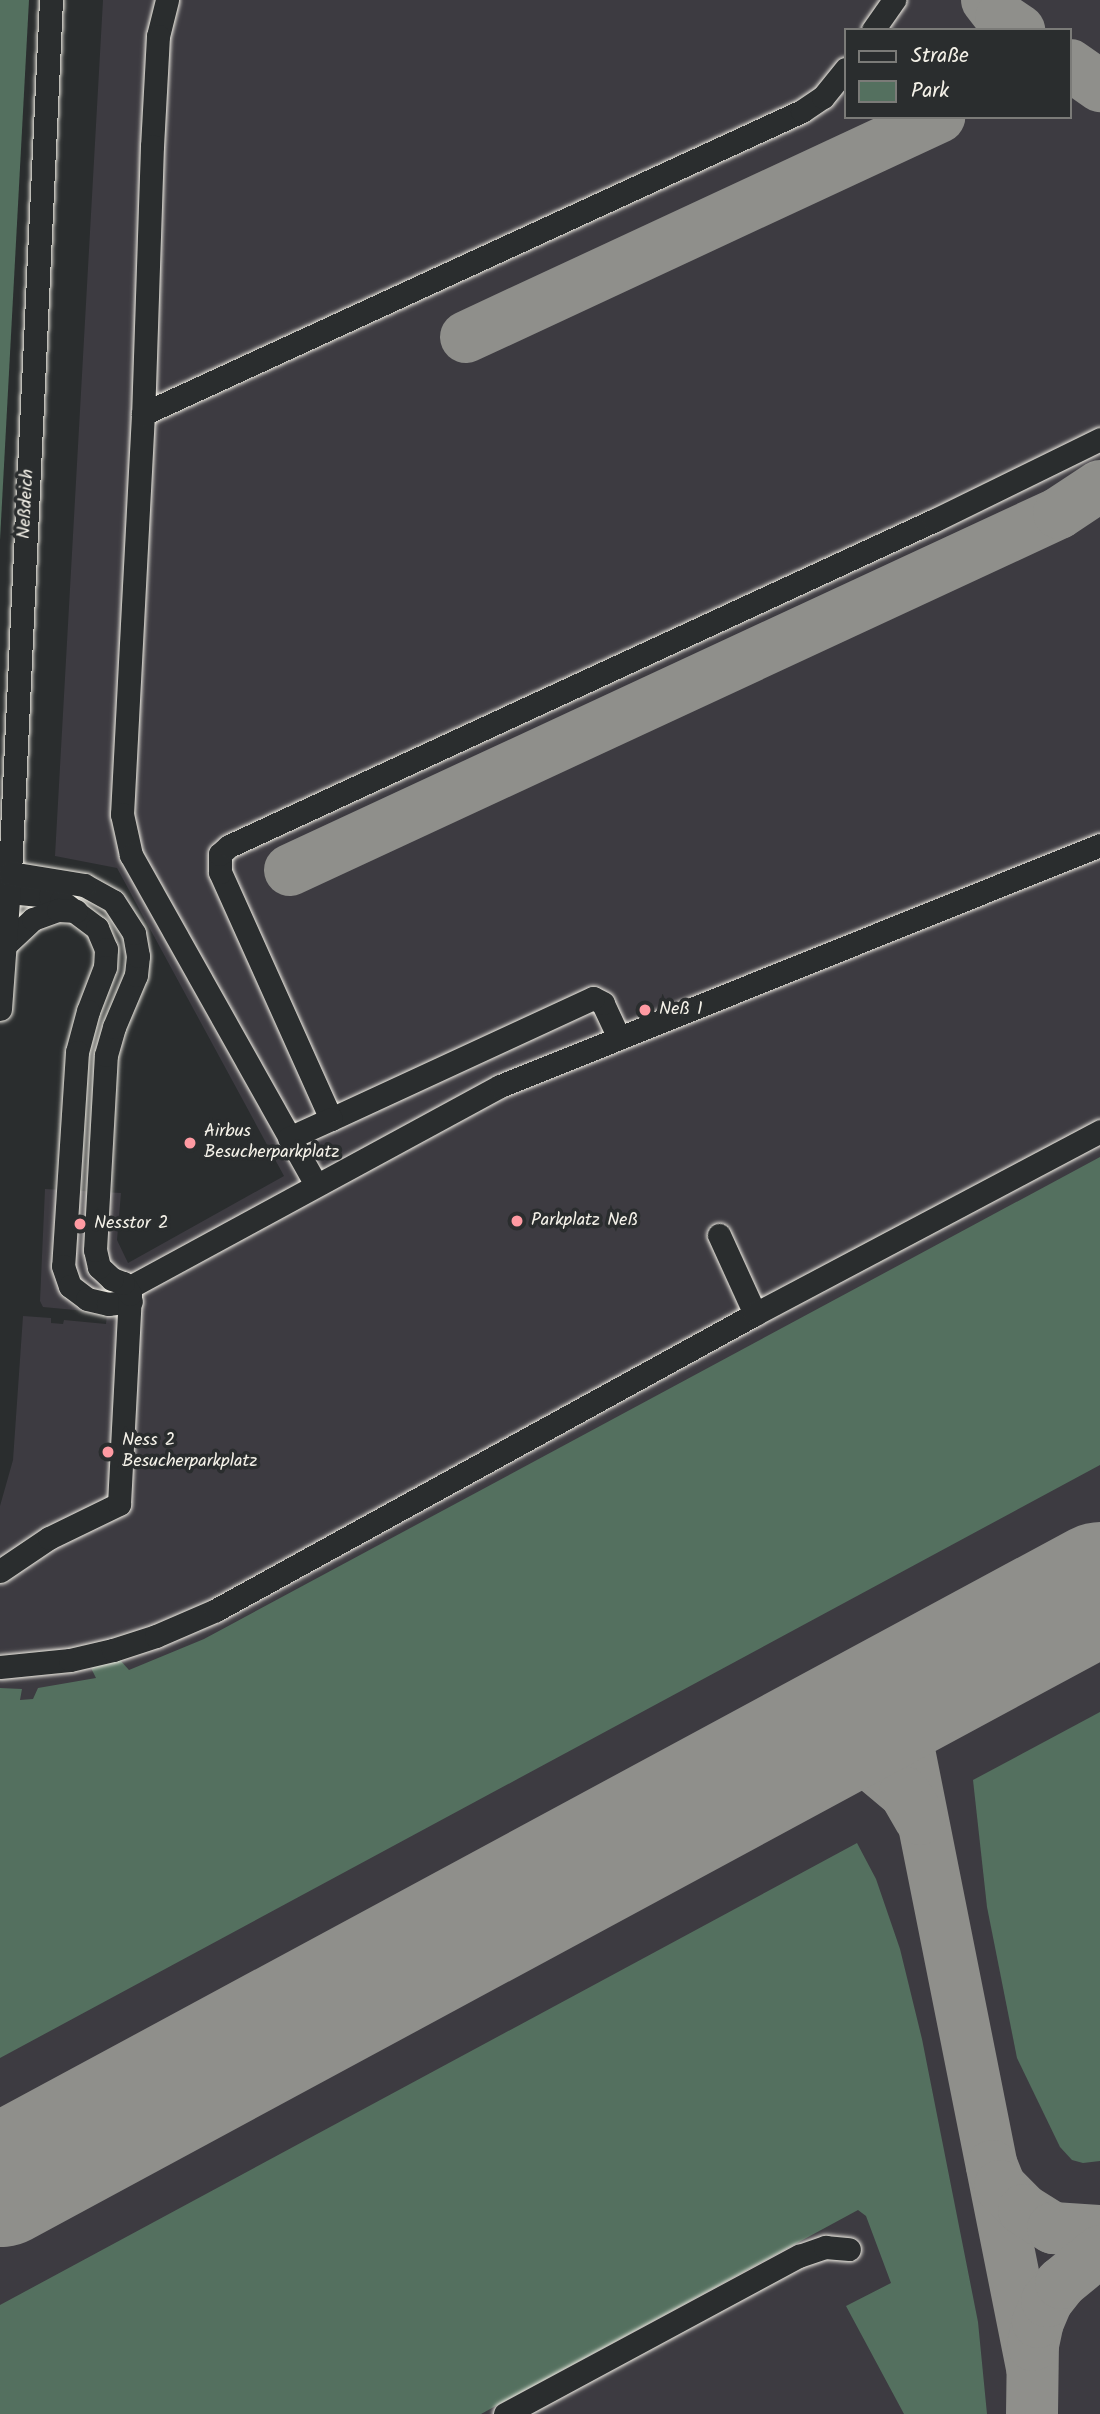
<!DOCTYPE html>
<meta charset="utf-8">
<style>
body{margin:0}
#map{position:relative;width:1100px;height:2414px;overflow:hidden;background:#2a2d2e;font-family:Kalam,sans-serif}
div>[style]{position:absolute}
.built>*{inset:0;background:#3d3b41}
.green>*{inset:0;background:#54705f}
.taxiway>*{height:52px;margin:-26px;padding:0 26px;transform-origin:26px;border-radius:26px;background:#8f8f8b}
.runway>*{height:131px;margin:-65.5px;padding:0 65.5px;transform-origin:65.5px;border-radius:65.5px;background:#8f8f8b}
.roads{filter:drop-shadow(0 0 2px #f4f1e8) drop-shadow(0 0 2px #f4f1e8)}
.minor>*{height:23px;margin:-11.5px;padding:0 11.5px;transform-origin:11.5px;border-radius:11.5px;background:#2a2d2e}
.dots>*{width:19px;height:19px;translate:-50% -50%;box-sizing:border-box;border:4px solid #2a2d2e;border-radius:50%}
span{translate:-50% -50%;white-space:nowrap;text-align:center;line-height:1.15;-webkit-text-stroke:7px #2a2d2e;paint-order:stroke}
.street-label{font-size:18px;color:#f4f1e8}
.poi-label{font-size:18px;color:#f4f1e8}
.left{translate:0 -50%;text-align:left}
.legend{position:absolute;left:844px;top:28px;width:228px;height:91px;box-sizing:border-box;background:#2a2d2e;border:2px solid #7b7b78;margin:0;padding:9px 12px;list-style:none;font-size:21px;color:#f4f1e8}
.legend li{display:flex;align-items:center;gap:14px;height:35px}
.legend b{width:35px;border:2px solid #7b7b78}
</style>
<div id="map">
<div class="built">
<i style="clip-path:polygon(evenodd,103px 0,1100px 0,1100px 2414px,0 2414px,0 1506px,13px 1460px,23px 1316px,51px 1318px,51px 1323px,63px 1324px,64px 1320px,106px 1324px,107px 1313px,43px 1307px,40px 1301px,45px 1189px,121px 1193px,117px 1240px,128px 1263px,284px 1176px,117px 868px,55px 856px,103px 0,846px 30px,1070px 30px,1070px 117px,846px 117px,846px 30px)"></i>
</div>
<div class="green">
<i style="clip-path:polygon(0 0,29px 0,0 540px)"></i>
<i style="clip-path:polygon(1100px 1157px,1100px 1465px,0 2058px,0 1688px,22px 1689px,20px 1700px,33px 1699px,38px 1688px,96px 1678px,91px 1668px,120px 1660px,129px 1670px,204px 1639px)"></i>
<i style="clip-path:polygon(1100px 1712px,1100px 2161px,1083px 2163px,1072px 2160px,1060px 2147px,1017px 2058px,987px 1907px,973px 1780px)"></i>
<i style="clip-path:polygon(857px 1843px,876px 1879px,900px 1949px,922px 2039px,978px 2322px,987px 2414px,904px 2414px,846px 2306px,891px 2283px,866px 2216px,858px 2210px,481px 2414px,0 2414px,0 2305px)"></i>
</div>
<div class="taxiway">
<i style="left:987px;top:0;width:23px;rotate:52deg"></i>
<i style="left:1001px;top:18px;width:22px;rotate:34deg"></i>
<i style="left:1070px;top:65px;width:37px;rotate:35deg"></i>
<i style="left:466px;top:337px;width:522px;rotate:-24.94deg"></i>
<i style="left:290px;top:870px;width:848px;rotate:-24.9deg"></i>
<i style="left:1059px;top:513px;width:49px;rotate:-33.4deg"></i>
<i style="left:930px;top:1679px;width:21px;rotate:143deg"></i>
<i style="left:913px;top:1692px;width:8px;rotate:120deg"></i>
<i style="left:909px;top:1699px;width:31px;rotate:97deg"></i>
<i style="left:905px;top:1730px;width:651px;rotate:78.74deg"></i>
<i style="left:793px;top:1753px;width:59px;rotate:4.8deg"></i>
<i style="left:852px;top:1758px;width:24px;rotate:22deg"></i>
<i style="left:874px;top:1767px;width:40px;rotate:40deg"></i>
<i style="left:905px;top:1793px;width:30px;rotate:60deg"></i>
<i style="left:992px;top:2166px;width:22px;rotate:68deg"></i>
<i style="left:1000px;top:2186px;width:34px;rotate:45deg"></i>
<i style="left:1024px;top:2210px;width:34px;rotate:32deg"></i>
<i style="left:1053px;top:2228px;width:47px;rotate:3.7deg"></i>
<i style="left:1032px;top:2414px;width:69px;rotate:-89.2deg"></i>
<i style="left:1033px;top:2345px;width:24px;rotate:-78deg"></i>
<i style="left:1038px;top:2322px;width:23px;rotate:-67deg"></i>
<i style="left:1047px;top:2301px;width:23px;rotate:-52deg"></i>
<i style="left:1061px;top:2283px;width:50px;rotate:-39.4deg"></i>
</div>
<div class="runway">
<i style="left:0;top:2181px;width:1250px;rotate:-28.37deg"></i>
</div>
<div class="roads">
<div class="minor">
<i style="left:167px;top:0;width:37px;rotate:104deg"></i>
<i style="left:158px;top:36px;width:110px;rotate:93.1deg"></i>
<i style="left:152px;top:146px;width:268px;rotate:91.9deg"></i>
<i style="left:143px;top:414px;width:401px;rotate:93deg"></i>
<i style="left:122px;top:814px;width:42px;rotate:77.6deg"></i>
<i style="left:131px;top:855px;width:378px;rotate:60.7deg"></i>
<i style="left:873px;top:30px;width:37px;rotate:-55deg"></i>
<i style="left:143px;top:414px;width:725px;rotate:-24.69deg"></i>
<i style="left:802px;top:111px;width:25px;rotate:-34deg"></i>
<i style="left:823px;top:97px;width:36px;rotate:-51deg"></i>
<i style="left:9px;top:892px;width:41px;rotate:5.6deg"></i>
<i style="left:50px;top:896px;width:12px;rotate:24deg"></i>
<i style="left:61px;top:901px;width:45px;rotate:36.9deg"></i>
<i style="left:97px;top:928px;width:23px;rotate:67deg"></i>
<i style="left:106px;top:949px;width:18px;rotate:93deg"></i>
<i style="left:105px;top:967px;width:47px;rotate:111.1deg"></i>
<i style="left:88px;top:1011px;width:42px;rotate:105deg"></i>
<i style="left:77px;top:1052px;width:214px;rotate:93.7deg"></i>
<i style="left:63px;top:1266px;width:21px;rotate:71deg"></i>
<i style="left:70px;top:1286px;width:21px;rotate:37deg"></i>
<i style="left:87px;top:1299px;width:22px;rotate:13deg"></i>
<i style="left:108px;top:1304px;width:23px;rotate:-7deg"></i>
<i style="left:5px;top:945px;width:38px;rotate:-43deg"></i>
<i style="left:33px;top:919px;width:27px;rotate:-20deg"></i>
<i style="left:58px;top:910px;width:18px;rotate:3deg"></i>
<i style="left:0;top:1009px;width:136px;rotate:-85.8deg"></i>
<i style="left:10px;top:873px;width:874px;rotate:-87.31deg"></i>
<i style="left:619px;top:1038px;width:38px;rotate:-115deg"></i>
<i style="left:603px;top:1003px;width:11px;rotate:-153deg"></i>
<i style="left:593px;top:998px;width:289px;rotate:155.2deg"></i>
<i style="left:331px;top:1119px;width:271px;rotate:-114.2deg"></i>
<i style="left:220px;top:872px;width:18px;rotate:-90deg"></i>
<i style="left:220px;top:854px;width:12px;rotate:-42deg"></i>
<i style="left:229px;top:846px;width:778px;rotate:-24.79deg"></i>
<i style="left:935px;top:520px;width:184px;rotate:-26.1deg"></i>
<i style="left:289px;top:1138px;width:46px;rotate:-24.3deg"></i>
<i style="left:719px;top:1235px;width:87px;rotate:65.5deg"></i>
<i style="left:128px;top:1288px;width:423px;rotate:-28.5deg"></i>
<i style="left:500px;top:1086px;width:647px;rotate:-21.88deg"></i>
<i style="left:0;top:1571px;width:59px;rotate:-34deg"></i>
<i style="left:49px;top:1538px;width:78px;rotate:-25.9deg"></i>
<i style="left:119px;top:1504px;width:210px;rotate:-87deg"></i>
<i style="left:130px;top:1294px;width:13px;rotate:-122deg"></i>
<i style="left:123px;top:1283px;width:12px;rotate:-160deg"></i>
<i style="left:112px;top:1279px;width:18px;rotate:-137deg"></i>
<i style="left:99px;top:1267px;width:17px;rotate:-103deg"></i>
<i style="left:95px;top:1250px;width:195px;rotate:-86.8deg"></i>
<i style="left:106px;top:1055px;width:29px;rotate:-74deg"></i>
<i style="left:114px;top:1027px;width:56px;rotate:-67.1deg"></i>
<i style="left:136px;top:975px;width:19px;rotate:-84deg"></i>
<i style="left:138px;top:956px;width:23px;rotate:-100deg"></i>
<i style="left:134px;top:933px;width:38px;rotate:-123deg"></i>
<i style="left:113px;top:901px;width:33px;rotate:-151deg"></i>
<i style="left:84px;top:885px;width:75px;rotate:-170.8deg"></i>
<i style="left:0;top:1667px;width:70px;rotate:-5.7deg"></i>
<i style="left:70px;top:1660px;width:44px;rotate:-13.1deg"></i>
<i style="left:113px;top:1650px;width:45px;rotate:-18deg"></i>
<i style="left:156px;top:1636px;width:65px;rotate:-23.4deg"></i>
<i style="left:216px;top:1610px;width:615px;rotate:-28.77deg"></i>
<i style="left:755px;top:1314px;width:391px;rotate:-27.9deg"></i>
<i style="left:505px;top:2414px;width:334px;rotate:-28.3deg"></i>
<i style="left:799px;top:2256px;width:28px;rotate:-19deg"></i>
<i style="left:825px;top:2247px;width:24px;rotate:5deg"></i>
</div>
</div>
<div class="dots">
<i style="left:645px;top:1010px;background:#ff9aa2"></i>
<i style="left:190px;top:1143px;background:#ff9aa2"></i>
<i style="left:517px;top:1221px;background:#ff9aa2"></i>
<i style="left:80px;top:1224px;background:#ff9aa2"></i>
<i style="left:108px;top:1452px;background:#ff9aa2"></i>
</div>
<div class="street-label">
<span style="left:27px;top:504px;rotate:-87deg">Neßdeich</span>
</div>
<div class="poi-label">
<span class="left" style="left:659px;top:1010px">Neß 1</span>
<span class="left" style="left:204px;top:1143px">Airbus<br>Besucherparkplatz</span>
<span class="left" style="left:531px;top:1221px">Parkplatz Neß</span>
<span class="left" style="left:94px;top:1224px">Nesstor 2</span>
<span class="left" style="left:122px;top:1452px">Ness 2<br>Besucherparkplatz</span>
</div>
<ul class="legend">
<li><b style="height:9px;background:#2a2d2e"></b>Straße</li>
<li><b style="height:19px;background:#54705f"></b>Park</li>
</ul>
</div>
